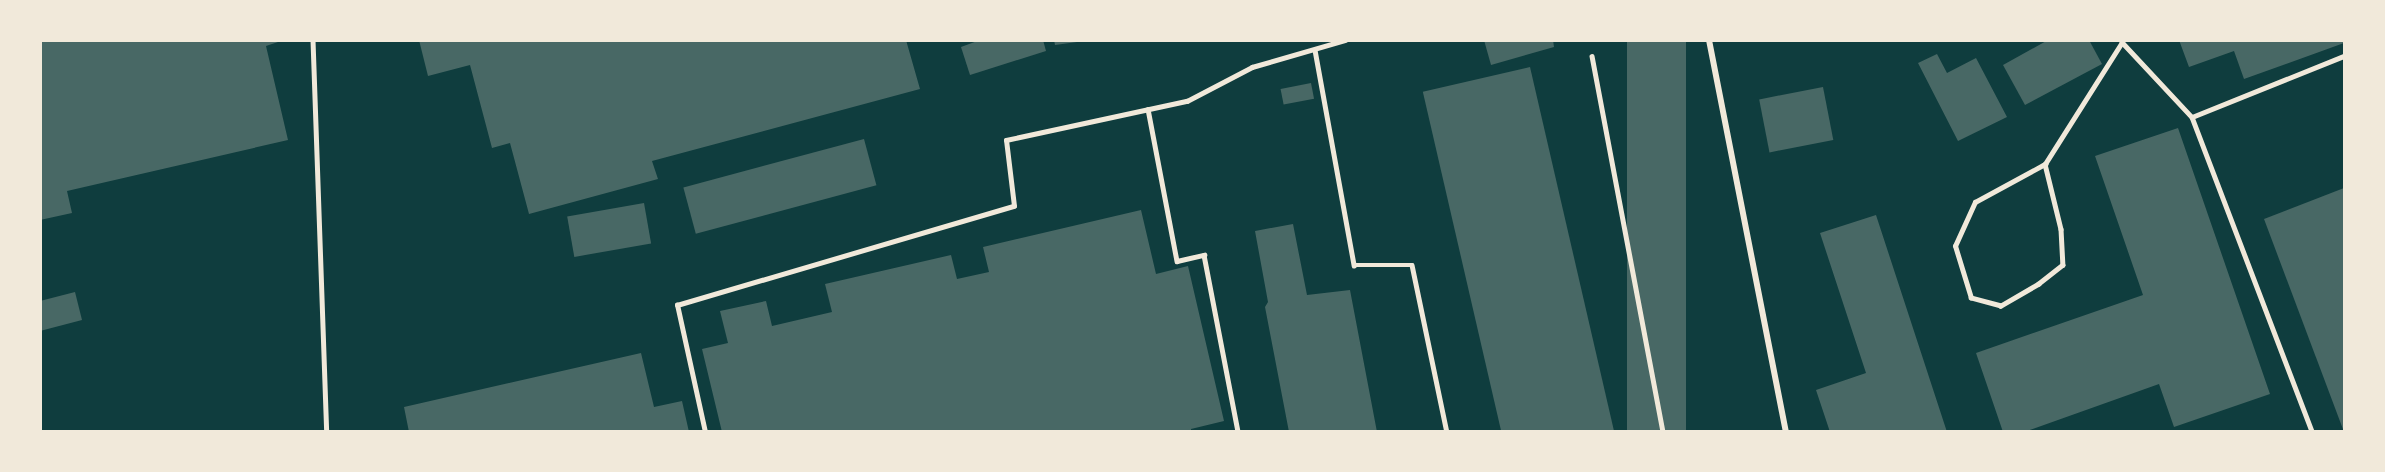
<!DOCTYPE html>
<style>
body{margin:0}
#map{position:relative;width:2385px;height:472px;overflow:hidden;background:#0f3d3e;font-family:"Sofia Sans Condensed",sans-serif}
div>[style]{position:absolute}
.building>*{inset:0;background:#486865;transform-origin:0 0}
.service>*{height:4.5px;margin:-2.25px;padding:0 2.25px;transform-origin:2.25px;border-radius:2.25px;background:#f1e9da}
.minor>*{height:6px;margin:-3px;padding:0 3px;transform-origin:3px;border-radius:3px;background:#f1e9da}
span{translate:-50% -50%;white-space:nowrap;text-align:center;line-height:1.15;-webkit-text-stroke:6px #f1e9da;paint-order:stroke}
.frame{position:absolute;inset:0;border:42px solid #f1e9da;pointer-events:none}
</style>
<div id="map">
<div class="building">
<i style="clip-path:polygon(40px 40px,284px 40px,266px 46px,288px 140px,67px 191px,72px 213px,40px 220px)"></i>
<i style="clip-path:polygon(419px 40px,906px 40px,920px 89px,652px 161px,658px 179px,529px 214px,510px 143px,492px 148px,470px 65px,428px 76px)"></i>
<i style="clip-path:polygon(980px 40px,1043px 40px,1046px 51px,970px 75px,961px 47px)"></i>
<i style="clip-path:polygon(1054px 40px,1077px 40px,1077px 42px,1055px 45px)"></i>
<i style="clip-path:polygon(1484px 40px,1553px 40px,1554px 47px,1491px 65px)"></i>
<i style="left:1627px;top:40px;width:59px;height:399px"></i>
<i style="clip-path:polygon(2048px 40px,2089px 40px,2102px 64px,2025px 105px,2003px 65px)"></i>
<i style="clip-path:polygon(2179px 40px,2344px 40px,2344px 43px,2244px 79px,2234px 51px,2189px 67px)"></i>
<i style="clip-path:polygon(1937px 54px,1947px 73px,1976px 58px,2007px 117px,1958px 141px,1918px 63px)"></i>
<i style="left:1530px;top:67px;width:374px;height:110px;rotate:77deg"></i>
<i style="left:1311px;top:83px;width:16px;height:31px;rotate:79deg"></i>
<i style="left:1823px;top:87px;width:54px;height:65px;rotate:79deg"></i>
<i style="clip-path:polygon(2178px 128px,2270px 394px,2174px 427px,2159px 384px,2024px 432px,2003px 432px,1976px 353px,2143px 295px,2095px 156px)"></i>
<i style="left:864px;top:139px;width:48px;height:187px;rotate:75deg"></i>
<i style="clip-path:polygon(2344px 188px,2344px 432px,2264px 219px)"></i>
<i style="left:644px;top:203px;width:41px;height:78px;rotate:80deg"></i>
<i style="clip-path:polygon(1141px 210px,1156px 274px,1188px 266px,1224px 421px,1191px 429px,1191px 432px,722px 432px,702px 349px,728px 343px,720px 311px,766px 301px,772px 326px,832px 312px,825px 284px,951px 255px,957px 279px,989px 272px,983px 247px)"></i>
<i style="clip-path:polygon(1876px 215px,1947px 432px,1830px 432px,1816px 390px,1866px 373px,1820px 233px)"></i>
<i style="clip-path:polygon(1293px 224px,1307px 295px,1350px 290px,1377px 432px,1289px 432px,1265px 307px,1268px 302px,1255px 231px)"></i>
<i style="clip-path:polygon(75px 292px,82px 320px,40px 331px,40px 301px)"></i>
<i style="clip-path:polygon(641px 353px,654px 407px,682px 401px,689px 432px,409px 432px,404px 407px)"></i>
</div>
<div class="service">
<i style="left:313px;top:40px;width:392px;rotate:88deg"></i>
<i style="left:2122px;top:42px;width:103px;rotate:47deg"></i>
<i style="left:2192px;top:117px;width:164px;rotate:-21.9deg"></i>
<i style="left:1315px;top:50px;width:219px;rotate:79.7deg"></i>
<i style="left:1354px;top:265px;width:58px"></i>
<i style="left:1412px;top:265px;width:171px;rotate:78.2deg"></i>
<i style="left:1592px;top:56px;width:383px;rotate:79.3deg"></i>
<i style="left:1148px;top:109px;width:155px;rotate:79.2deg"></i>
<i style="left:1177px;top:261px;width:28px;rotate:-13deg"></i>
<i style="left:1204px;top:255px;width:180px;rotate:79.1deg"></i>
<i style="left:2192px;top:117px;width:337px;rotate:69.1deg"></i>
<i style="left:2045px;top:164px;width:67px;rotate:76.2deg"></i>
<i style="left:2061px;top:229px;width:36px;rotate:87deg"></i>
<i style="left:2063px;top:265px;width:31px;rotate:142deg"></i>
<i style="left:2039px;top:284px;width:44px;rotate:149.9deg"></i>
<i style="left:2001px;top:306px;width:31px;rotate:-165deg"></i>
<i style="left:1971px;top:298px;width:54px;rotate:-107.1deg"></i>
<i style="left:1955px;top:246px;width:48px;rotate:-65.6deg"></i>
<i style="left:1975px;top:202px;width:80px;rotate:-28.5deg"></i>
<i style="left:2045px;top:164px;width:144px;rotate:-57.7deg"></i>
<i style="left:705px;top:432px;width:130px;rotate:-102.4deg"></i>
<i style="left:677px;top:305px;width:351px;rotate:-16.4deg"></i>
<i style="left:1014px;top:206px;width:66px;rotate:-96.9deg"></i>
<i style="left:1006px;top:140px;width:185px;rotate:-12.2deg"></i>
<i style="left:1187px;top:101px;width:73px;rotate:-27.6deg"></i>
<i style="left:1252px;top:67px;width:97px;rotate:-16.2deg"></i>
</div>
<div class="minor">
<i style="left:1709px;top:40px;width:399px;rotate:78.9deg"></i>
</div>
<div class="frame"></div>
</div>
